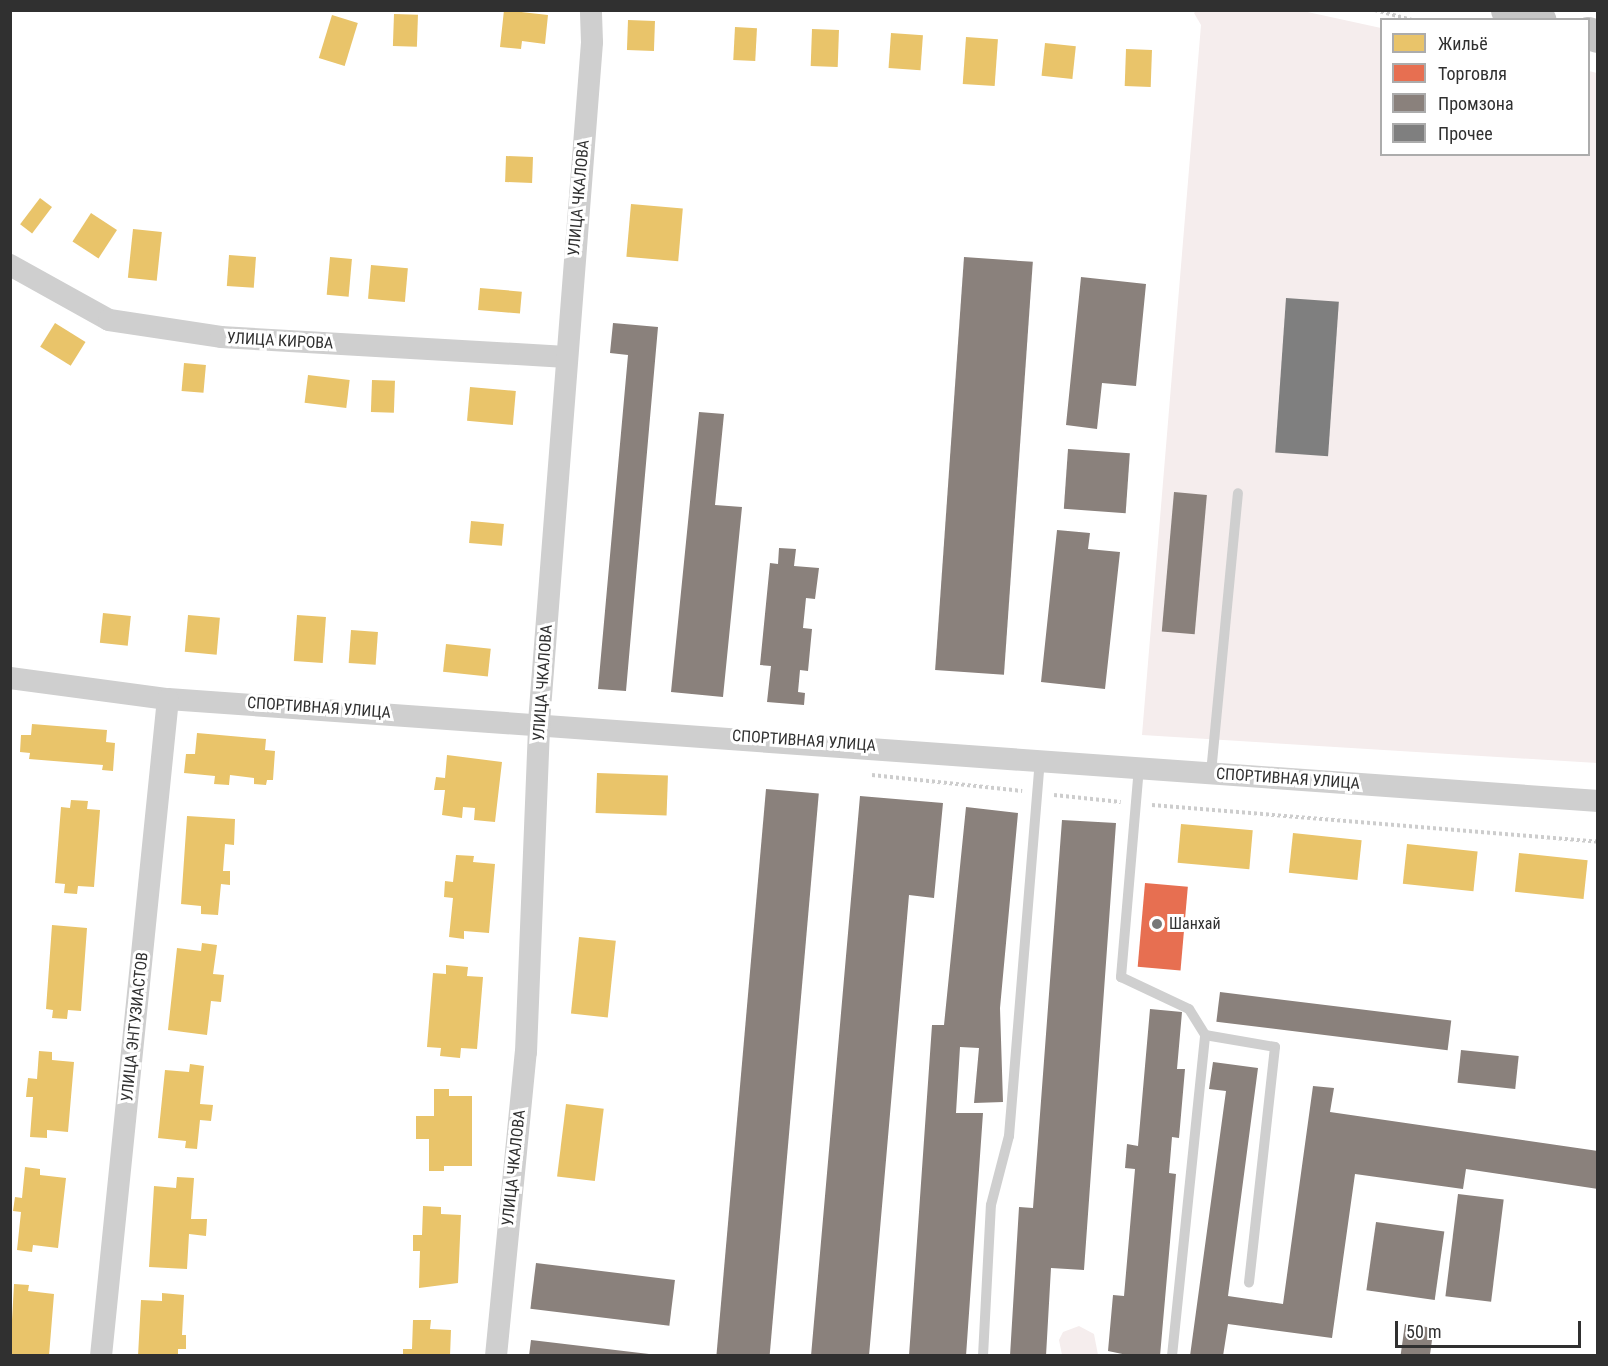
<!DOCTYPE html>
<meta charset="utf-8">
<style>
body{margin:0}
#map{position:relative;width:1608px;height:1366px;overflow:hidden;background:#fff;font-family:"Roboto Condensed",sans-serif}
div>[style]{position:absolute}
.green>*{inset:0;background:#f5eded}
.homes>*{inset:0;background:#e9c46a;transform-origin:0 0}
.shops>*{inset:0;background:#e76f51;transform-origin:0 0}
.industry>*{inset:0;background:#8a817c;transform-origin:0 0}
.building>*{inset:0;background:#7f7f7f;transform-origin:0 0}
.path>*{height:4px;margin-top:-2px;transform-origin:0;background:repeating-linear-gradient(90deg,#cdcdcd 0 3px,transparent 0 6px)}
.lane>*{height:10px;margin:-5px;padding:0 5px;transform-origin:5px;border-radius:5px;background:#cfcfcf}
.street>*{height:22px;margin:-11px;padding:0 11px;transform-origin:11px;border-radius:11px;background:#cfcfcf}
.primary>*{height:33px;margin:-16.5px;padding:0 16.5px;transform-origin:16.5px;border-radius:16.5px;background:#c5c5c5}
.dots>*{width:16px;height:16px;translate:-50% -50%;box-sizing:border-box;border:3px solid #fff;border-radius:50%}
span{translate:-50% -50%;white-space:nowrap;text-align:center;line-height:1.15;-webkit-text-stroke:6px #fff;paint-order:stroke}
.street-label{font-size:16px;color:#303030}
.poi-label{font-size:16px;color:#303030}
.left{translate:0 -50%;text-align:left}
.frame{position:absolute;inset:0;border:12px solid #303030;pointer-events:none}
.legend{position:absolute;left:1380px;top:18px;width:210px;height:138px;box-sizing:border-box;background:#fff;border:2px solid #acacac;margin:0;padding:8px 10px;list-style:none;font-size:18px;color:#303030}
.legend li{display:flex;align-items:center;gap:12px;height:30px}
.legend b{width:30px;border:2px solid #acacac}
.scale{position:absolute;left:1395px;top:1321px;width:186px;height:27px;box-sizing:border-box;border:3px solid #303030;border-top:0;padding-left:8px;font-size:18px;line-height:21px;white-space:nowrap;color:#303030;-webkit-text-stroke:4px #fff;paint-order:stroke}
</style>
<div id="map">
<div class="green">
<i style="clip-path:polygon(1197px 10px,1303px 11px,1381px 28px,1382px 154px,1588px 154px,1589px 71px,1597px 73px,1597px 763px,1142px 735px,1201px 25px,1194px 13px)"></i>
<i style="clip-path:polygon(1079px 1326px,1094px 1334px,1098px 1355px,1062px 1355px,1059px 1340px,1063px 1332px)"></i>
</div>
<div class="homes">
<i style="clip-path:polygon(504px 10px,548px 15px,545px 44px,522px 41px,521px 49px,500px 47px)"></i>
<i style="left:394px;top:14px;width:24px;height:32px;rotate:2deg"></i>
<i style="left:332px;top:15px;width:27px;height:45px;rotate:17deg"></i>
<i style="left:628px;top:20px;width:27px;height:30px;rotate:2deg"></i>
<i style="left:735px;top:27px;width:22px;height:33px;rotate:3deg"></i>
<i style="left:812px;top:29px;width:27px;height:37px;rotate:2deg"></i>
<i style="left:891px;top:33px;width:32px;height:35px;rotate:4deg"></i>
<i style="left:966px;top:37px;width:32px;height:47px;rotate:4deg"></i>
<i style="left:1045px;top:43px;width:31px;height:33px;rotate:6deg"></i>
<i style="left:1126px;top:49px;width:26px;height:37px;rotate:2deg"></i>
<i style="left:506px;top:156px;width:27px;height:26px;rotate:2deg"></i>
<i style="left:40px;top:198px;width:15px;height:33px;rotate:37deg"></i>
<i style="left:631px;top:204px;width:52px;height:53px;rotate:5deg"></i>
<i style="left:91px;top:213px;width:31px;height:34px;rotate:33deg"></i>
<i style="left:133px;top:229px;width:29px;height:49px;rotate:6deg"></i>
<i style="left:229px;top:255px;width:27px;height:31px;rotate:4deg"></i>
<i style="left:330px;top:257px;width:22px;height:38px;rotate:5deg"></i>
<i style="left:371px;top:265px;width:37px;height:34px;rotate:5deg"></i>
<i style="left:480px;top:288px;width:42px;height:22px;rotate:5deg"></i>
<i style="left:55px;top:323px;width:36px;height:28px;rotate:32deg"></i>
<i style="left:184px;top:363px;width:22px;height:28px;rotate:5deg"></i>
<i style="left:308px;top:375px;width:42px;height:28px;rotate:7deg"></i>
<i style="left:372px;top:380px;width:23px;height:32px;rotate:2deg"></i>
<i style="left:470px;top:387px;width:46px;height:34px;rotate:5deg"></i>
<i style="left:471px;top:521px;width:33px;height:22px;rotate:5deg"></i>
<i style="left:103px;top:613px;width:28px;height:30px;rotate:6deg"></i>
<i style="left:188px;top:615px;width:32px;height:37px;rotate:5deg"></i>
<i style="left:297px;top:615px;width:29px;height:46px;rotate:4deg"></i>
<i style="left:351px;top:630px;width:27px;height:33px;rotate:4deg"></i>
<i style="left:446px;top:644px;width:45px;height:28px;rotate:6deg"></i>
<i style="clip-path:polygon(32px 724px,107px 730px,106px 742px,115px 743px,113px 771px,102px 770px,103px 765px,29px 759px,30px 753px,20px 752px,21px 735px,31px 735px)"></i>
<i style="clip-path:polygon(197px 733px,266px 739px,265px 750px,275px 751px,273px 780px,267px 780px,266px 785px,254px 784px,254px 778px,230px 775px,229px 785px,214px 784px,215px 776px,184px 773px,186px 754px,195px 754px)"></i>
<i style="clip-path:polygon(447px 755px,502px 762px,495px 822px,474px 820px,475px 808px,463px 807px,462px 818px,442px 815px,445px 790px,434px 790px,436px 777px,445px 778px)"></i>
<i style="left:597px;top:773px;width:71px;height:40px;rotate:2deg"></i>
<i style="clip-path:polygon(71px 800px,88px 801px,87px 809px,100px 810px,94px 887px,78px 886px,77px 894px,64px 893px,65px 884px,55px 883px,61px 807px,70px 808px)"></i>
<i style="clip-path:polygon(187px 816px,235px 819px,234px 845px,225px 844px,223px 871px,230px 871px,230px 885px,221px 884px,218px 915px,201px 914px,201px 906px,181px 904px)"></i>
<i style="left:1181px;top:824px;width:72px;height:39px;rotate:5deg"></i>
<i style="left:1293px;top:833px;width:69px;height:40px;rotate:6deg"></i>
<i style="left:1407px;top:844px;width:71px;height:40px;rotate:6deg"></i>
<i style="left:1519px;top:853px;width:69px;height:39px;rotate:6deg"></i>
<i style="clip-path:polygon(456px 855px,474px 856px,473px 862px,495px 864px,489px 933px,464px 931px,464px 939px,449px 937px,453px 898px,444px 897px,445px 881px,453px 882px)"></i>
<i style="clip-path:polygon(52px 925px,87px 928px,81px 1011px,68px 1010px,67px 1019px,52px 1018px,53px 1010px,46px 1009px)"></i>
<i style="left:579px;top:937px;width:37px;height:77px;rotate:6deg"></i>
<i style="clip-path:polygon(202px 943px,217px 945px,213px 974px,224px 975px,221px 1002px,211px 1001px,207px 1035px,168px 1030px,177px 948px,201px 951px)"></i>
<i style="clip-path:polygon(446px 965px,468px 967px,467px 976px,483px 977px,477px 1049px,461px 1048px,460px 1058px,440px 1056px,441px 1048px,427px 1047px,433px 973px,446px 974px)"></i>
<i style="clip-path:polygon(39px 1051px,52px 1052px,52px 1060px,74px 1062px,68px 1132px,47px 1130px,47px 1138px,30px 1137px,33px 1097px,26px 1097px,28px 1078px,37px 1079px)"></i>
<i style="clip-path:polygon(190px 1064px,204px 1066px,200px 1104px,213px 1105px,211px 1121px,200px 1120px,197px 1149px,185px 1148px,186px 1141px,158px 1138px,165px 1070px,189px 1072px)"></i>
<i style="clip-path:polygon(434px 1089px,449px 1089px,449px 1096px,472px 1096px,472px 1166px,444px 1166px,444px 1171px,429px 1171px,429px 1139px,416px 1139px,416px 1116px,434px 1116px)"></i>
<i style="left:566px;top:1104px;width:38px;height:73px;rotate:7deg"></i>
<i style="clip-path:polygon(25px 1167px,40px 1169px,40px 1175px,66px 1178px,58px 1248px,33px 1245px,32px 1252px,17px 1250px,21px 1212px,13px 1211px,15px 1197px,22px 1198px)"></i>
<i style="clip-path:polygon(177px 1177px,194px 1178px,191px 1219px,207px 1219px,206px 1236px,189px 1234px,187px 1269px,149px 1267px,154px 1186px,176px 1188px)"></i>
<i style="clip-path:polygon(423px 1206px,441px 1207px,441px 1214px,461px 1215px,458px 1283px,419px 1288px,420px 1251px,413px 1251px,413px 1235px,422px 1235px)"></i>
<i style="clip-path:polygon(14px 1284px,29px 1285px,28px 1291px,54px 1294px,49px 1356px,10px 1356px)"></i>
<i style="clip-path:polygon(162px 1293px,184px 1295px,182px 1335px,186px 1335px,186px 1349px,178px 1349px,178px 1356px,138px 1356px,141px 1300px,162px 1301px)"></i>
<i style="clip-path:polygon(413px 1320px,431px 1320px,430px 1329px,451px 1330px,450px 1356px,403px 1356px,403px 1349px,412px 1349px)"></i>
</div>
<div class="shops">
<i style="left:1145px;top:883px;width:43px;height:84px;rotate:5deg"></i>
</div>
<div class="industry">
<i style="left:964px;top:257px;width:69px;height:414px;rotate:4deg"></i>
<i style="clip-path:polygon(1081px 277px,1146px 284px,1136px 386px,1102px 383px,1097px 429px,1066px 425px)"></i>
<i style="clip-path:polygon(613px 323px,658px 327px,626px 691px,598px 689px,628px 355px,610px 353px)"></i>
<i style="clip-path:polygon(699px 412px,724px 414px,715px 505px,742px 507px,723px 697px,671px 692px)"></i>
<i style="left:1068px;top:449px;width:62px;height:60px;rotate:4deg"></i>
<i style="left:1174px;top:492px;width:33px;height:140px;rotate:5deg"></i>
<i style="clip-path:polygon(1057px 530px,1090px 533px,1088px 549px,1120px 552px,1105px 689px,1041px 682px)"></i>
<i style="clip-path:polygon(779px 548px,796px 549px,794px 566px,819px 568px,815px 599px,806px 598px,803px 628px,812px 629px,808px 671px,800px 670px,798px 692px,805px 693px,804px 705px,767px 702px,771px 666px,760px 665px,770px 563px,778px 564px)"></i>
<i style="left:766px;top:789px;width:53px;height:569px;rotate:5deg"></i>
<i style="clip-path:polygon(860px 796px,943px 803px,934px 898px,909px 895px,869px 1356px,811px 1356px)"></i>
<i style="clip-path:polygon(966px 807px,1018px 813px,1000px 1008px,1003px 1102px,974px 1103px,979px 1048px,960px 1047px,956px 1113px,983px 1113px,966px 1356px,909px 1356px,932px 1025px,944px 1025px)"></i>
<i style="clip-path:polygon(1062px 820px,1116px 823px,1084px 1270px,1051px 1268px,1046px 1356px,1010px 1356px,1019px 1207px,1033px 1208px)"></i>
<i style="left:1220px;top:992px;width:233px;height:30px;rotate:7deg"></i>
<i style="clip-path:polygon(1150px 1009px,1182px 1012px,1177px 1069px,1185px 1069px,1179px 1138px,1172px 1137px,1169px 1173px,1176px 1174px,1160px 1356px,1132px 1356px,1108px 1351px,1113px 1295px,1124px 1296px,1135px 1169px,1125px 1168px,1127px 1144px,1138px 1146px)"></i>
<i style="left:1461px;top:1050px;width:58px;height:33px;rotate:6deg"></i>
<i style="clip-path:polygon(1213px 1062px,1258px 1068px,1228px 1296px,1283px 1304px,1313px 1086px,1334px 1088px,1330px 1112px,1598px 1151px,1598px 1189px,1466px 1169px,1463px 1189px,1355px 1174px,1332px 1338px,1228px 1324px,1223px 1356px,1190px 1356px,1226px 1091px,1209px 1089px)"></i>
<i style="left:1458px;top:1194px;width:46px;height:103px;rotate:7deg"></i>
<i style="left:1376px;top:1222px;width:69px;height:69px;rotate:8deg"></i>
<i style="left:536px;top:1263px;width:140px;height:46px;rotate:7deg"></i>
<i style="left:1405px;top:1324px;width:29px;height:32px;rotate:8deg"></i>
<i style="clip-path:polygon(531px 1340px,649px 1354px,649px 1356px,529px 1356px)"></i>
</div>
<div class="building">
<i style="left:1286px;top:298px;width:53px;height:155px;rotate:4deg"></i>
</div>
<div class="path">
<i style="left:1375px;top:10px;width:38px;rotate:15deg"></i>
<i style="left:872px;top:775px;width:151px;rotate:6.1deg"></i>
<i style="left:1054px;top:795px;width:67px;rotate:6deg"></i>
<i style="left:1152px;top:805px;width:448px;rotate:4.7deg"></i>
</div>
<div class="lane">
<i style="left:1139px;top:767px;width:211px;rotate:94.9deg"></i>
<i style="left:1121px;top:977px;width:75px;rotate:25.2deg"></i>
<i style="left:1189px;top:1009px;width:31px;rotate:58deg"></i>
<i style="left:1205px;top:1035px;width:71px;rotate:9.7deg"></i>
<i style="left:1275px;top:1047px;width:237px;rotate:96.3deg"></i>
<i style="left:1211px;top:773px;width:281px;rotate:-84.5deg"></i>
<i style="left:983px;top:1356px;width:151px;rotate:-87deg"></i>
<i style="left:991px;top:1205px;width:71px;rotate:-75.4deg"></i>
<i style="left:1009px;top:1136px;width:378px;rotate:-85.3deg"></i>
<i style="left:1172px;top:1356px;width:323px;rotate:-84.1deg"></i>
</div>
<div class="street">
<i style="left:10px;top:265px;width:113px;rotate:29.1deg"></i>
<i style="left:109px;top:320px;width:113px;rotate:8.6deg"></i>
<i style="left:221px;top:337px;width:346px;rotate:3.3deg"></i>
<i style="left:10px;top:678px;width:159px;rotate:7.6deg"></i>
<i style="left:168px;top:699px;width:1434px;rotate:4.08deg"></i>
<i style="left:101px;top:1356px;width:660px;rotate:-84.18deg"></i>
<i style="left:496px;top:1356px;width:305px;rotate:-84.4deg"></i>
<i style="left:526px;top:1052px;width:330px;rotate:-87.7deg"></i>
<i style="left:539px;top:722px;width:682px;rotate:-85.54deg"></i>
<i style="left:592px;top:42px;width:32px;rotate:-92deg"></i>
</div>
<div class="primary">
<i style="left:1507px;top:10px;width:34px;rotate:17deg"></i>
<i style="left:1588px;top:33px;width:10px;rotate:17deg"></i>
</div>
<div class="dots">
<i style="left:1157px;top:924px;background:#787878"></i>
</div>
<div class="street-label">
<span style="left:579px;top:198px;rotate:-85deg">УЛИЦА ЧКАЛОВА</span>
<span style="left:280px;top:341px;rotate:3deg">УЛИЦА КИРОВА</span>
<span style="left:543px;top:683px;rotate:-86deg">УЛИЦА ЧКАЛОВА</span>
<span style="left:319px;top:708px;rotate:4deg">СПОРТИВНАЯ УЛИЦА</span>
<span style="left:804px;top:741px;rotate:4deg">СПОРТИВНАЯ УЛИЦА</span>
<span style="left:1288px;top:779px;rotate:4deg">СПОРТИВНАЯ УЛИЦА</span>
<span style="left:135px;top:1027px;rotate:-84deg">УЛИЦА ЭНТУЗИАСТОВ</span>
<span style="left:514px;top:1168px;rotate:-84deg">УЛИЦА ЧКАЛОВА</span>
</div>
<div class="poi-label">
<span class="left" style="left:1169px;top:924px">Шанхай</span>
</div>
<div class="frame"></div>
<ul class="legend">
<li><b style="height:16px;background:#e9c46a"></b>Жильё</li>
<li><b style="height:16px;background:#e76f51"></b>Торговля</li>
<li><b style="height:16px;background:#8a817c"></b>Промзона</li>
<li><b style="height:16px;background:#7f7f7f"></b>Прочее</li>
</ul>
<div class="scale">50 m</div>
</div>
